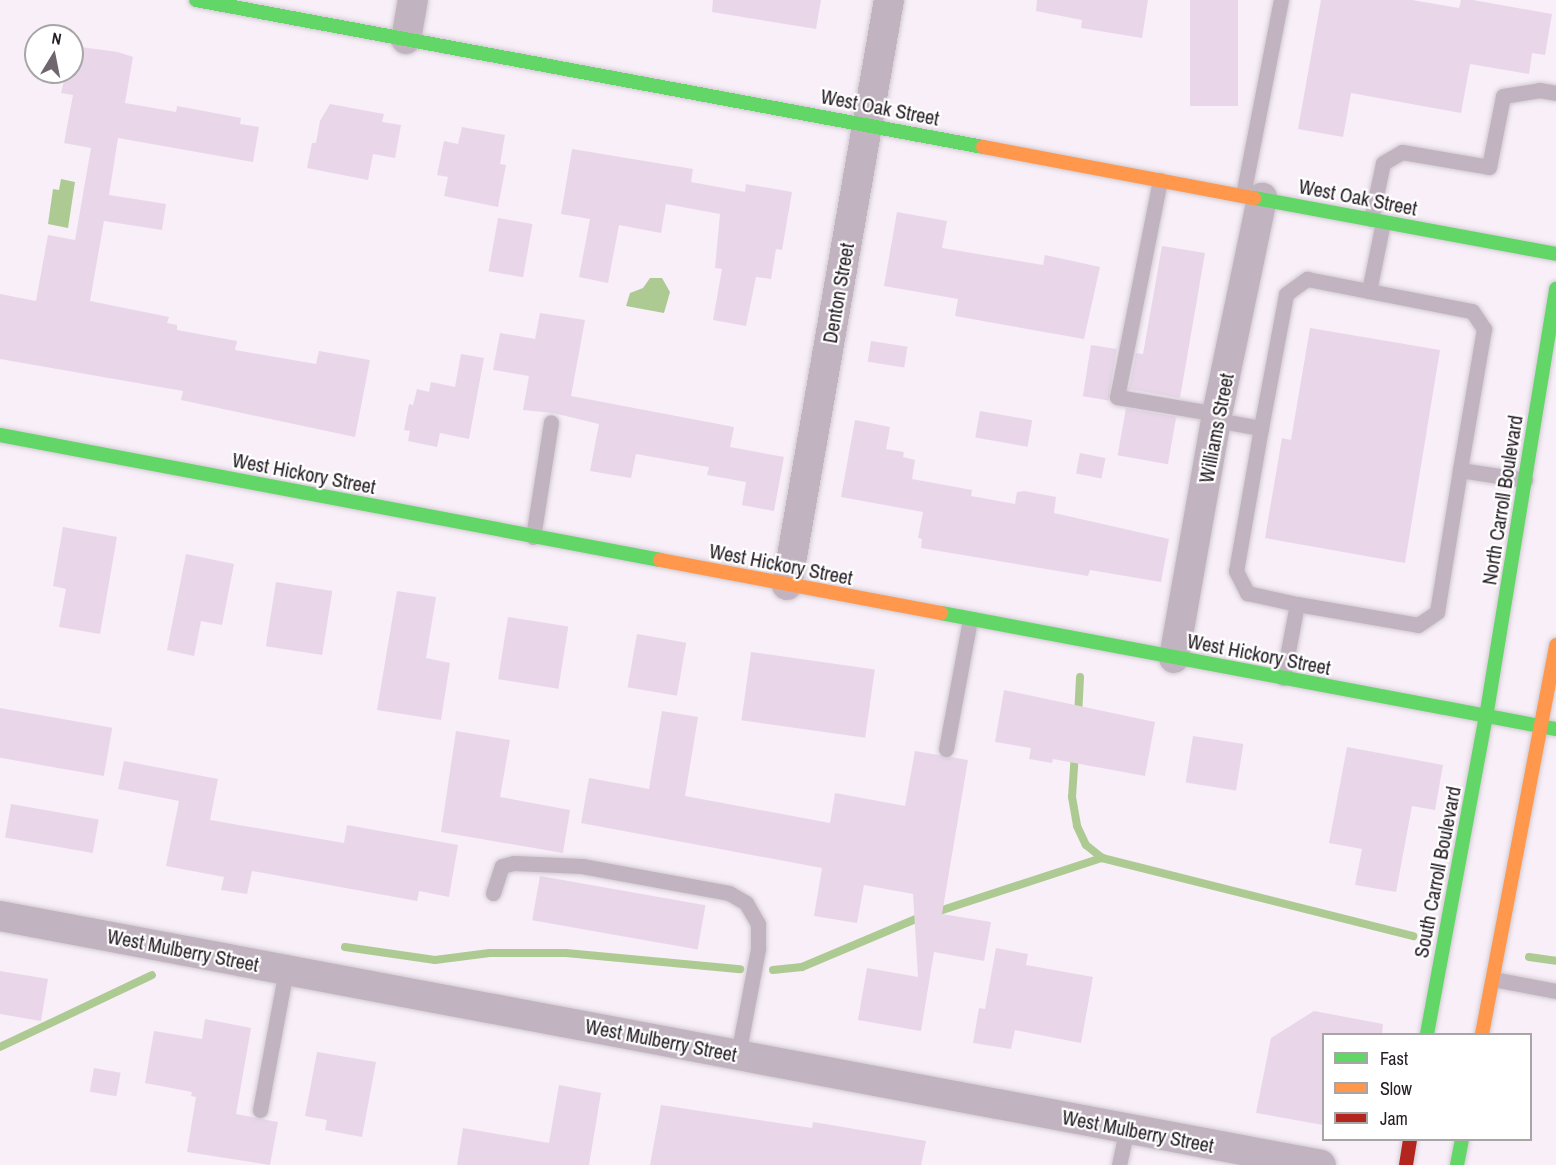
<!DOCTYPE html>
<style>
body{margin:0}
#map{position:relative;width:1556px;height:1165px;overflow:hidden;background:#f8eff8;font-family:"Archivo Narrow",sans-serif}
div>[style]{position:absolute}
.water>*{inset:0;background:#adca92}
.stream>*{height:8px;margin:-4px;padding:0 4px;transform-origin:4px;border-radius:4px;background:#adca92}
.building>*{inset:0;background:#e9d7e9;transform-origin:0 0}
.roads{filter:drop-shadow(0 0 2px #d1cad1) drop-shadow(0 0 2px #d1cad1)}
.lane>*{height:15px;margin:-7.5px;padding:0 7.5px;transform-origin:7.5px;border-radius:7.5px;background:#c2b3c1}
.street>*{height:30px;margin:-15px;padding:0 15px;transform-origin:15px;border-radius:15px;background:#c2b3c1}
.fast>*{height:14px;margin:-7px;padding:0 7px;transform-origin:7px;border-radius:7px;background:#63d668}
.slow>*{height:14px;margin:-7px;padding:0 7px;transform-origin:7px;border-radius:7px;background:#ff974d}
.jam>*{height:14px;margin:-7px;padding:0 7px;transform-origin:7px;border-radius:7px;background:#b3261e}
span{translate:-50% -50%;white-space:nowrap;text-align:center;line-height:1.15;-webkit-text-stroke:4.5px #fff;paint-order:stroke}
.street-label{font-size:20px;color:#251d24}
.legend{position:absolute;left:1322px;top:1033px;width:210px;height:108px;box-sizing:border-box;background:#fff;border:2px solid #a8a5a7;margin:0;padding:8px 10px;list-style:none;font-size:18px;color:#251d24}
.legend li{display:flex;align-items:center;gap:12px;height:30px}
.legend b{width:30px;border:2px solid #a8a5a7}
.north{position:absolute;left:24px;top:24px;width:60px;height:60px;box-sizing:border-box;background:#fff;border:2px solid #a8a5a7;border-radius:50%;rotate:10deg;font-size:16px;font-weight:700;line-height:24px;text-align:center;color:#251d24}
.north::after{content:'';display:block;margin:auto;width:21px;height:27px;background:#6f666e;clip-path:polygon(50% 0,100% 100%,50% 72%,0 100%)}
</style>
<div id="map">
<div class="water">
<i style="clip-path:polygon(61px 179px,75px 182px,68px 228px,48px 224px,53px 189px,59px 190px)"></i>
<i style="clip-path:polygon(650px 278px,662px 278px,670px 292px,664px 313px,626px 306px,630px 293px,643px 288px)"></i>
</div>
<div class="stream">
<i style="left:1078px;top:716px;width:39px;rotate:-87deg"></i>
<i style="left:1075px;top:752px;width:45px;rotate:93.8deg"></i>
<i style="left:1072px;top:797px;width:29px;rotate:80deg"></i>
<i style="left:1077px;top:826px;width:21px;rotate:65deg"></i>
<i style="left:1086px;top:845px;width:21px;rotate:39deg"></i>
<i style="left:1102px;top:858px;width:321px;rotate:14.1deg"></i>
<i style="left:345px;top:947px;width:91px;rotate:8.2deg"></i>
<i style="left:435px;top:960px;width:55px;rotate:-7.3deg"></i>
<i style="left:490px;top:953px;width:76px"></i>
<i style="left:566px;top:953px;width:175px;rotate:5.3deg"></i>
<i style="left:1529px;top:957px;width:27px;rotate:8deg"></i>
<i style="left:773px;top:970px;width:29px;rotate:-6deg"></i>
<i style="left:802px;top:967px;width:126px;rotate:-22.9deg"></i>
<i style="left:918px;top:918px;width:194px;rotate:-18.1deg"></i>
<i style="left:0;top:1047px;width:168px;rotate:-25.3deg"></i>
</div>
<div class="building">
<i style="clip-path:polygon(713px 0,821px 0,816px 29px,712px 12px)"></i>
<i style="clip-path:polygon(1037px 0,1148px 0,1142px 38px,1081px 28px,1082px 20px,1036px 11px)"></i>
<i style="left:1190px;top:0;width:48px;height:106px"></i>
<i style="clip-path:polygon(1321px 0,1412px 0,1459px 8px,1461px 0,1473px 0,1552px 14px,1545px 55px,1532px 53px,1529px 74px,1470px 64px,1461px 113px,1351px 93px,1343px 137px,1298px 129px)"></i>
<i style="clip-path:polygon(73px 46px,118px 52px,133px 57px,125px 103px,176px 112px,177px 106px,241px 118px,240px 124px,259px 127px,253px 162px,118px 138px,109px 195px,166px 204px,162px 230px,104px 221px,90px 301px,169px 317px,167px 323px,177px 325px,177px 330px,237px 341px,235px 350px,316px 364px,319px 351px,370px 360px,355px 437px,181px 400px,183px 391px,0 359px,0 294px,36px 301px,48px 235px,75px 240px,91px 148px,64px 143px,73px 95px,61px 93px,66px 72px,72px 72px)"></i>
<i style="clip-path:polygon(330px 104px,384px 114px,382px 122px,401px 125px,395px 158px,373px 154px,368px 180px,307px 168px,312px 143px,316px 143px,320px 121px)"></i>
<i style="clip-path:polygon(462px 127px,505px 135px,500px 164px,506px 165px,498px 207px,444px 196px,448px 177px,437px 175px,444px 141px,458px 144px)"></i>
<i style="clip-path:polygon(572px 149px,693px 169px,691px 182px,745px 192px,746px 184px,792px 192px,782px 250px,776px 249px,771px 279px,756px 277px,746px 326px,713px 320px,722px 269px,715px 268px,720px 214px,666px 204px,661px 233px,619px 225px,608px 283px,579px 277px,590px 219px,561px 214px)"></i>
<i style="clip-path:polygon(897px 212px,947px 221px,942px 248px,1043px 265px,1045px 255px,1100px 267px,1084px 339px,955px 316px,958px 299px,884px 286px)"></i>
<i style="left:498px;top:218px;width:35px;height:54px;rotate:10deg"></i>
<i style="clip-path:polygon(1162px 246px,1205px 253px,1180px 398px,1129px 389px,1136px 353px,1143px 354px)"></i>
<i style="clip-path:polygon(540px 313px,585px 320px,571px 396px,734px 427px,730px 447px,784px 457px,774px 511px,742px 505px,746px 482px,707px 475px,709px 467px,636px 454px,631px 478px,590px 471px,599px 424px,553px 413px,523px 410px,529px 376px,493px 370px,500px 333px,535px 339px)"></i>
<i style="clip-path:polygon(1310px 328px,1440px 350px,1405px 563px,1265px 538px,1282px 438px,1291px 440px)"></i>
<i style="left:871px;top:341px;width:37px;height:21px;rotate:9deg"></i>
<i style="left:1091px;top:345px;width:26px;height:52px;rotate:9deg"></i>
<i style="clip-path:polygon(461px 354px,484px 358px,469px 439px,440px 433px,437px 447px,408px 441px,410px 431px,404px 430px,409px 404px,413px 405px,417px 389px,429px 392px,431px 382px,455px 387px)"></i>
<i style="left:1126px;top:408px;width:51px;height:48px;rotate:10deg"></i>
<i style="left:980px;top:411px;width:53px;height:27px;rotate:10deg"></i>
<i style="clip-path:polygon(855px 420px,890px 427px,886px 449px,904px 452px,903px 457px,915px 460px,912px 479px,972px 490px,971px 496px,1015px 504px,1017px 492px,1024px 491px,1056px 497px,1054px 513px,1169px 539px,1161px 582px,1090px 570px,1088px 576px,921px 548px,922px 539px,918px 538px,923px 512px,841px 497px)"></i>
<i style="left:1080px;top:453px;width:26px;height:21px;rotate:11deg"></i>
<i style="clip-path:polygon(63px 527px,117px 537px,100px 634px,59px 627px,66px 589px,53px 586px)"></i>
<i style="clip-path:polygon(186px 554px,234px 564px,222px 625px,201px 621px,194px 656px,167px 650px)"></i>
<i style="left:276px;top:582px;width:57px;height:65px;rotate:9deg"></i>
<i style="clip-path:polygon(397px 591px,436px 597px,426px 658px,450px 663px,441px 720px,377px 710px)"></i>
<i style="left:508px;top:617px;width:61px;height:63px;rotate:9deg"></i>
<i style="left:637px;top:634px;width:50px;height:54px;rotate:10deg"></i>
<i style="left:751px;top:652px;width:125px;height:69px;rotate:8deg"></i>
<i style="clip-path:polygon(1004px 690px,1155px 722px,1145px 776px,1053px 759px,1052px 763px,1029px 759px,1031px 748px,995px 742px)"></i>
<i style="left:0;top:708px;width:114px;height:49px;rotate:10deg"></i>
<i style="clip-path:polygon(662px 711px,698px 717px,685px 796px,830px 823px,835px 793px,905px 806px,915px 751px,968px 760px,942px 914px,991px 922px,984px 961px,934px 952px,921px 1031px,858px 1020px,867px 968px,918px 977px,913px 894px,864px 885px,857px 923px,814px 916px,822px 868px,581px 823px,589px 778px,649px 789px)"></i>
<i style="clip-path:polygon(456px 731px,510px 740px,500px 797px,570px 810px,563px 853px,441px 832px)"></i>
<i style="left:1193px;top:736px;width:51px;height:47px;rotate:9deg"></i>
<i style="clip-path:polygon(1347px 747px,1443px 765px,1435px 810px,1412px 806px,1396px 892px,1355px 885px,1362px 849px,1329px 843px)"></i>
<i style="clip-path:polygon(124px 761px,218px 779px,210px 820px,344px 843px,347px 825px,458px 845px,449px 897px,419px 891px,417px 901px,252px 871px,247px 894px,221px 890px,224px 877px,166px 866px,179px 801px,118px 789px)"></i>
<i style="left:11px;top:804px;width:89px;height:34px;rotate:10deg"></i>
<i style="left:540px;top:876px;width:168px;height:45px;rotate:10deg"></i>
<i style="clip-path:polygon(996px 948px,1028px 954px,1026px 965px,1093px 977px,1081px 1043px,1015px 1030px,1011px 1049px,973px 1043px,979px 1008px,985px 1009px)"></i>
<i style="clip-path:polygon(0 971px,48px 979px,41px 1021px,0 1014px)"></i>
<i style="clip-path:polygon(1314px 1011px,1383px 1024px,1382px 1035px,1323px 1035px,1323px 1125px,1256px 1113px,1271px 1038px)"></i>
<i style="clip-path:polygon(205px 1019px,251px 1028px,236px 1114px,278px 1122px,270px 1165px,187px 1152px,196px 1097px,191px 1096px,192px 1092px,145px 1083px,154px 1031px,202px 1039px)"></i>
<i style="clip-path:polygon(317px 1052px,376px 1062px,362px 1137px,325px 1130px,327px 1120px,305px 1116px)"></i>
<i style="left:94px;top:1068px;width:27px;height:24px;rotate:10deg"></i>
<i style="clip-path:polygon(559px 1085px,601px 1093px,589px 1165px,457px 1165px,463px 1128px,549px 1143px)"></i>
<i style="clip-path:polygon(661px 1105px,812px 1128px,813px 1122px,926px 1141px,921px 1165px,650px 1165px)"></i>
</div>
<div class="roads">
<div class="lane">
<i style="left:1160px;top:180px;width:221px;rotate:101.2deg"></i>
<i style="left:1117px;top:397px;width:101px;rotate:9.6deg"></i>
<i style="left:1243px;top:195px;width:199px;rotate:-79deg"></i>
<i style="left:1371px;top:219px;width:57px;rotate:-77.9deg"></i>
<i style="left:1383px;top:163px;width:22px;rotate:-30deg"></i>
<i style="left:1402px;top:152px;width:88px;rotate:9.8deg"></i>
<i style="left:1489px;top:167px;width:72px;rotate:-78.8deg"></i>
<i style="left:1503px;top:96px;width:36px;rotate:-9deg"></i>
<i style="left:1539px;top:90px;width:17px;rotate:10deg"></i>
<i style="left:1369px;top:291px;width:70px;rotate:-78.5deg"></i>
<i style="left:1216px;top:420px;width:46px;rotate:10.1deg"></i>
<i style="left:1261px;top:428px;width:145px;rotate:99.9deg"></i>
<i style="left:1236px;top:571px;width:25px;rotate:63deg"></i>
<i style="left:1247px;top:593px;width:51px;rotate:12.4deg"></i>
<i style="left:1261px;top:428px;width:136px;rotate:-79.4deg"></i>
<i style="left:1286px;top:294px;width:26px;rotate:-36deg"></i>
<i style="left:1307px;top:279px;width:168px;rotate:11deg"></i>
<i style="left:1472px;top:311px;width:22px;rotate:56deg"></i>
<i style="left:1484px;top:329px;width:143px;rotate:99.7deg"></i>
<i style="left:533px;top:537px;width:116px;rotate:-81.1deg"></i>
<i style="left:1283px;top:678px;width:75px;rotate:-79.3deg"></i>
<i style="left:1297px;top:604px;width:123px;rotate:9.8deg"></i>
<i style="left:1418px;top:625px;width:23px;rotate:-34deg"></i>
<i style="left:1437px;top:612px;width:144px;rotate:-80.8deg"></i>
<i style="left:1460px;top:470px;width:66px;rotate:8.7deg"></i>
<i style="left:946px;top:749px;width:132px;rotate:-79.5deg"></i>
<i style="left:493px;top:893px;width:28px;rotate:-72deg"></i>
<i style="left:502px;top:866px;width:12px;rotate:-14deg"></i>
<i style="left:514px;top:863px;width:68px;rotate:2.5deg"></i>
<i style="left:582px;top:866px;width:149px;rotate:10.4deg"></i>
<i style="left:729px;top:893px;width:20px;rotate:30deg"></i>
<i style="left:746px;top:903px;width:24px;rotate:60deg"></i>
<i style="left:758px;top:924px;width:25px;rotate:90deg"></i>
<i style="left:758px;top:949px;width:108px;rotate:100.7deg"></i>
<i style="left:1493px;top:979px;width:64px;rotate:10.8deg"></i>
<i style="left:260px;top:1110px;width:142px;rotate:-79.5deg"></i>
<i style="left:1119px;top:1165px;width:38px;rotate:-78deg"></i>
</div>
<div class="street">
<i style="left:406px;top:39px;width:40px;rotate:-80deg"></i>
<i style="left:787px;top:585px;width:594px;rotate:-80.11deg"></i>
<i style="left:1174px;top:658px;width:248px;rotate:-80deg"></i>
<i style="left:1217px;top:414px;width:221px;rotate:-78.2deg"></i>
<i style="left:0;top:916px;width:1344px;rotate:10.67deg"></i>
</div>
<div class="fast">
<i style="left:196px;top:0;width:801px;rotate:10.58deg"></i>
<i style="left:1254px;top:198px;width:307px;rotate:10.5deg"></i>
<i style="left:0;top:435px;width:672px;rotate:10.72deg"></i>
<i style="left:941px;top:613px;width:626px;rotate:10.68deg"></i>
<i style="left:1427px;top:1034px;width:322px;rotate:-79.5deg"></i>
<i style="left:1486px;top:717px;width:434px;rotate:-80.7deg"></i>
<i style="left:1457px;top:1165px;width:25px;rotate:-79deg"></i>
</div>
<div class="slow">
<i style="left:983px;top:147px;width:276px;rotate:10.7deg"></i>
<i style="left:660px;top:560px;width:286px;rotate:10.7deg"></i>
<i style="left:1482px;top:1034px;width:396px;rotate:-79.2deg"></i>
</div>
<div class="jam">
<i style="left:1406px;top:1165px;width:25px;rotate:-81deg"></i>
</div>
</div>
<div class="street-label">
<span style="left:880px;top:107px;rotate:11deg">West Oak Street</span>
<span style="left:1358px;top:197px;rotate:11deg">West Oak Street</span>
<span style="left:838px;top:293px;rotate:-80deg">Denton Street</span>
<span style="left:1216px;top:428px;rotate:-79deg">Williams Street</span>
<span style="left:304px;top:473px;rotate:11deg">West Hickory Street</span>
<span style="left:1502px;top:500px;rotate:-81deg">North Carroll Boulevard</span>
<span style="left:781px;top:564px;rotate:11deg">West Hickory Street</span>
<span style="left:1259px;top:654px;rotate:11deg">West Hickory Street</span>
<span style="left:1437px;top:872px;rotate:-79deg">South Carroll Boulevard</span>
<span style="left:183px;top:950px;rotate:11deg">West Mulberry Street</span>
<span style="left:661px;top:1040px;rotate:11deg">West Mulberry Street</span>
<span style="left:1138px;top:1131px;rotate:11deg">West Mulberry Street</span>
</div>
<ul class="legend">
<li><b style="height:8px;background:#63d668"></b>Fast</li>
<li><b style="height:8px;background:#ff974d"></b>Slow</li>
<li><b style="height:8px;background:#b3261e"></b>Jam</li>
</ul>
<div class="north">N</div>
</div>
